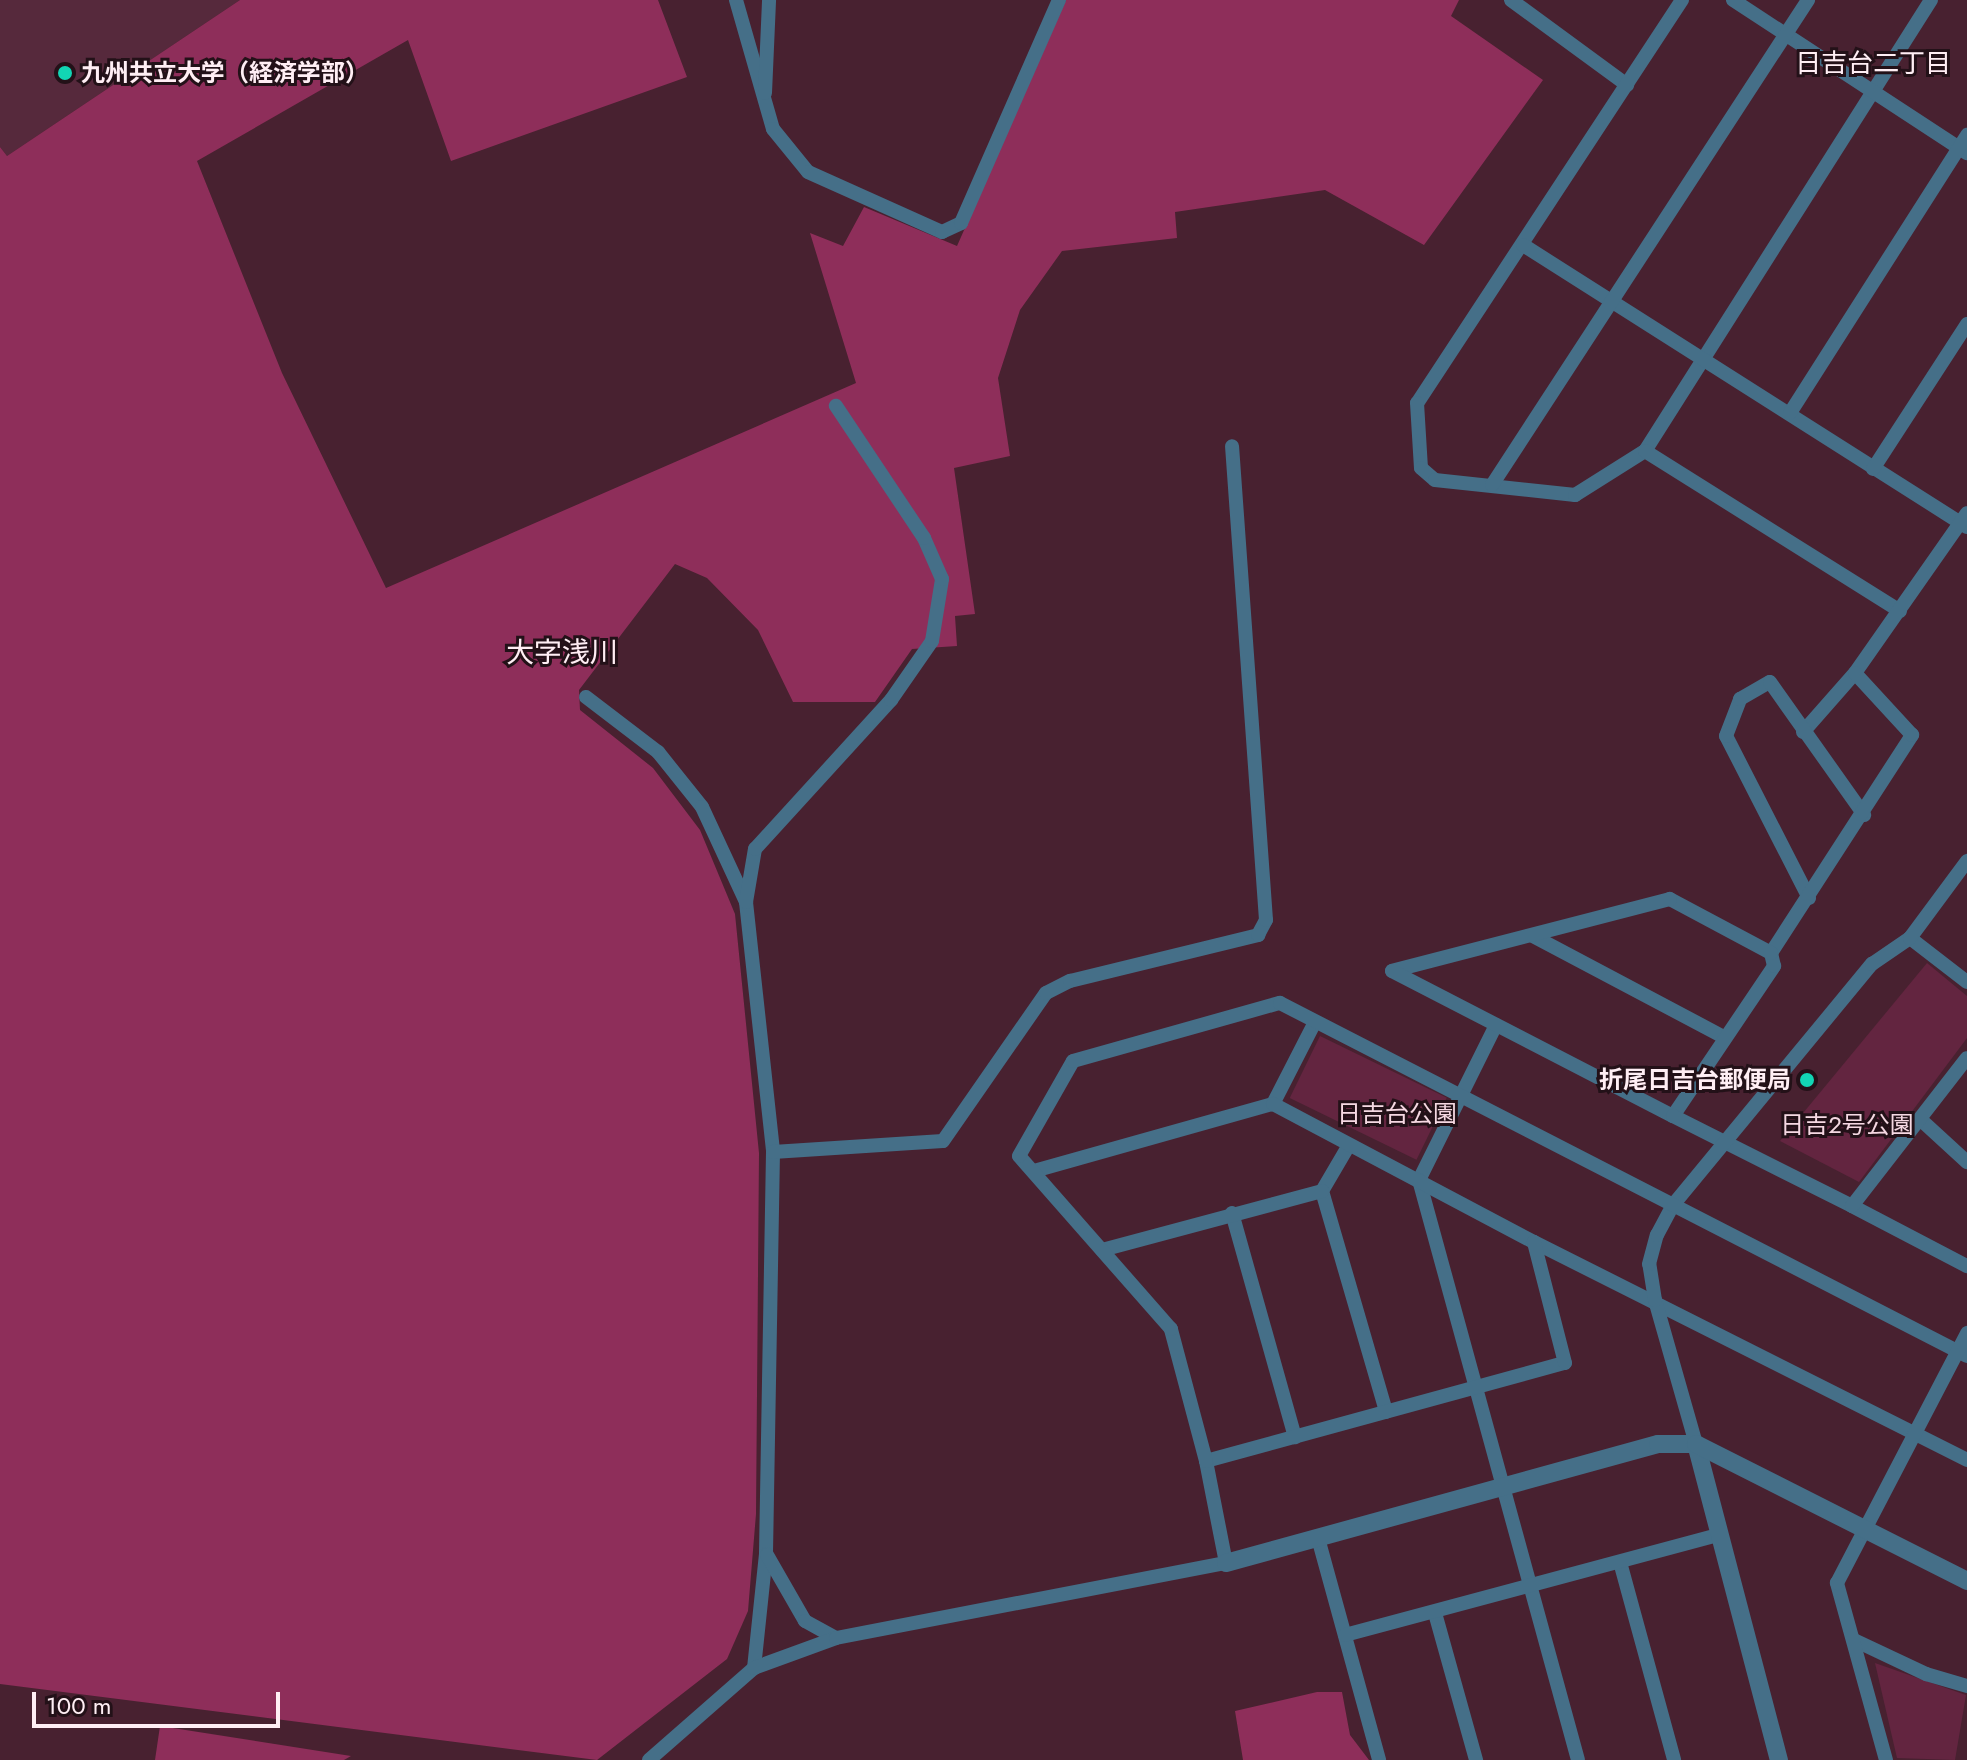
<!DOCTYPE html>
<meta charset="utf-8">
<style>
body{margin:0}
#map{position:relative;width:1967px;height:1760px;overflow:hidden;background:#482130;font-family:Jost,"Noto Sans JP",sans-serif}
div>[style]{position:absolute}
.built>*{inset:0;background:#56293c}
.green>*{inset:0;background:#632540;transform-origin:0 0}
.forest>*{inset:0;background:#8e2e5a}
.minor>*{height:14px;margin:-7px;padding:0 7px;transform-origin:7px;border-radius:7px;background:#456f88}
.tertiary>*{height:18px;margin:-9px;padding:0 9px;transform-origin:9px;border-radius:9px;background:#456f88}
.dots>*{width:22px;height:22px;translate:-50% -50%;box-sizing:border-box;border:4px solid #231118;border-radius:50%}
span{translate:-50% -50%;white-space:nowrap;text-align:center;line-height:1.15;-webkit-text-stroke:6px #231118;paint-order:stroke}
.poi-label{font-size:24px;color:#ffeef4;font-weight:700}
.left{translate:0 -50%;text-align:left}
.right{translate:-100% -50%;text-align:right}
.park-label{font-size:24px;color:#f5d8e2}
.neighbourhood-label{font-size:26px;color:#ffeef4}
.quarter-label{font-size:28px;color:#ffeef4}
.scale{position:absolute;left:32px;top:1692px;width:248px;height:36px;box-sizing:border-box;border:4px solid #ffeef4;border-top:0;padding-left:10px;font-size:24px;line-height:28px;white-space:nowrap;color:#ffeef4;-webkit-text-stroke:6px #231118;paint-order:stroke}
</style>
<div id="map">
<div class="built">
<i style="clip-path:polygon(0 0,240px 0,7px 156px,0 147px)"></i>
</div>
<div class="green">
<i style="clip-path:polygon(1927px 963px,1967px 996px,1967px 1038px,1859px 1182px,1780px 1141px)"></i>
<i style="left:1320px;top:1036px;width:141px;height:69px;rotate:26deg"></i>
<i style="clip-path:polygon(1875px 1663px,1966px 1695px,1955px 1760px,1897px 1758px)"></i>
</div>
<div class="forest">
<i style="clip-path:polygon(240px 0,658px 0,687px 77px,451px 161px,408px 40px,197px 161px,282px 373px,386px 588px,856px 383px,810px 233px,843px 246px,864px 207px,957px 246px,1066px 0,1459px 0,1451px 16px,1543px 80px,1424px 245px,1325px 190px,1175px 212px,1177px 238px,1062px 251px,1020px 310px,998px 378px,1010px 456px,954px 468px,975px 614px,955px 616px,957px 646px,912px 649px,875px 702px,793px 702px,758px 630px,707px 578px,675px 564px,579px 690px,580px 710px,653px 768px,700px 830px,735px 914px,759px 1153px,756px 1514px,748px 1611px,727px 1659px,597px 1760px,0 1684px,0 147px,7px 156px)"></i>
<i style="clip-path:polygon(1317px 1692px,1342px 1692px,1350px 1735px,1369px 1760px,1243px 1760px,1235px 1711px)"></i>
<i style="clip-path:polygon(160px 1726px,351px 1756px,344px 1760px,155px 1760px)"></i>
</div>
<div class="minor">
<i style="left:736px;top:0;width:134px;rotate:74deg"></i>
<i style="left:773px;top:129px;width:55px;rotate:50.9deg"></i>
<i style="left:808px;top:172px;width:147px;rotate:24.1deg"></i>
<i style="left:942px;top:232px;width:21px;rotate:-25deg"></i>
<i style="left:961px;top:223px;width:244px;rotate:-66.3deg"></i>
<i style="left:1511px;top:0;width:144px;rotate:36.2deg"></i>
<i style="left:1682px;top:0;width:482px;rotate:123.3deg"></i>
<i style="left:1417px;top:403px;width:65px;rotate:86.5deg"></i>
<i style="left:1421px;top:468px;width:18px;rotate:41deg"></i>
<i style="left:1435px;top:480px;width:141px;rotate:6.1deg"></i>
<i style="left:1575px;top:495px;width:83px;rotate:-32.2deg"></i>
<i style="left:1645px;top:451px;width:534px;rotate:-57.62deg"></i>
<i style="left:1733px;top:0;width:280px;rotate:33.2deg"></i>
<i style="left:765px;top:93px;width:93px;rotate:-87.5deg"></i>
<i style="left:1523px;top:245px;width:526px;rotate:32.42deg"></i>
<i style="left:1790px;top:413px;width:330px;rotate:-57.5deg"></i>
<i style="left:1645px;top:451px;width:301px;rotate:32.1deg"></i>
<i style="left:1873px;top:469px;width:173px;rotate:-57deg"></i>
<i style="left:1492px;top:485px;width:579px;rotate:-56.91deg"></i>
<i style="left:586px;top:697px;width:91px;rotate:37.4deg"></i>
<i style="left:658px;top:752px;width:70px;rotate:51.3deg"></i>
<i style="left:702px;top:807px;width:105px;rotate:65.1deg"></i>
<i style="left:746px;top:902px;width:251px;rotate:83.8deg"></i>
<i style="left:773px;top:1152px;width:402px;rotate:91deg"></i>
<i style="left:766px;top:1554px;width:115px;rotate:96deg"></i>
<i style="left:1803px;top:732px;width:79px;rotate:-48.6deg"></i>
<i style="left:1855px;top:673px;width:195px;rotate:-55deg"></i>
<i style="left:1809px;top:898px;width:182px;rotate:-117.1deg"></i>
<i style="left:1726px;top:736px;width:40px;rotate:-69deg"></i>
<i style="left:1740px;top:699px;width:34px;rotate:-30deg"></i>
<i style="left:1770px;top:682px;width:163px;rotate:54.7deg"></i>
<i style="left:746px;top:902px;width:54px;rotate:-80.4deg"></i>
<i style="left:755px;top:849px;width:202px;rotate:-47.6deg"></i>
<i style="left:891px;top:700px;width:72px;rotate:-55.2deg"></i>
<i style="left:932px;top:641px;width:63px;rotate:-80.8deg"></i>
<i style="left:942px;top:579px;width:45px;rotate:-113.7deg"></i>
<i style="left:924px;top:538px;width:159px;rotate:-123.7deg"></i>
<i style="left:1533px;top:936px;width:216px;rotate:27.9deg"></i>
<i style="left:1910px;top:938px;width:72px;rotate:37.7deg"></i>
<i style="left:1771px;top:953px;width:260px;rotate:-57.1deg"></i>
<i style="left:1912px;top:735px;width:84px;rotate:-132.6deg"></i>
<i style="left:1496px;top:1025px;width:173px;rotate:116.4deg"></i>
<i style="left:1419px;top:1180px;width:601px;rotate:74.67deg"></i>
<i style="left:1273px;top:1104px;width:92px;rotate:-62.9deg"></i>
<i style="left:1673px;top:1116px;width:181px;rotate:-56deg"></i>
<i style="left:1774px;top:966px;width:13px;rotate:-103deg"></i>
<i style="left:1771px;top:953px;width:115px;rotate:-151.9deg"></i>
<i style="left:1670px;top:899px;width:287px;rotate:165.5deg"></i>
<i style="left:1392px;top:971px;width:316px;rotate:27.3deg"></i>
<i style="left:1673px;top:1116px;width:200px;rotate:26.7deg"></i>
<i style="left:1852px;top:1206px;width:130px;rotate:27.6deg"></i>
<i style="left:1920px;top:1119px;width:64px;rotate:42.5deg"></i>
<i style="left:1349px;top:1145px;width:53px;rotate:120.4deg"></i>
<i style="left:1322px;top:1191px;width:230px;rotate:73.8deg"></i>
<i style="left:773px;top:1152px;width:170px;rotate:-3.7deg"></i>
<i style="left:943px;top:1141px;width:180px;rotate:-55.2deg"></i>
<i style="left:1046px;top:993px;width:27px;rotate:-27deg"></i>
<i style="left:1070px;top:981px;width:194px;rotate:-13.7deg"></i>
<i style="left:1258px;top:935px;width:17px;rotate:-62deg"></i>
<i style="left:1266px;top:920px;width:475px;rotate:-94.1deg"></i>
<i style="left:1034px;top:1171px;width:248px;rotate:-15.7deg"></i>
<i style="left:1273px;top:1104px;width:295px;rotate:27.9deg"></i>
<i style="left:1534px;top:1242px;width:485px;rotate:26.7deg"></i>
<i style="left:1852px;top:1206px;width:187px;rotate:-52.2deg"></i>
<i style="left:1232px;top:1213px;width:233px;rotate:74.3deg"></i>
<i style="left:1102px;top:1250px;width:228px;rotate:-15deg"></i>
<i style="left:1696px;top:1444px;width:150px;rotate:-105.9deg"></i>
<i style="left:1655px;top:1300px;width:36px;rotate:-99deg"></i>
<i style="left:1649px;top:1264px;width:30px;rotate:-75deg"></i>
<i style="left:1657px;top:1235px;width:34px;rotate:-62deg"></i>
<i style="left:1673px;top:1205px;width:313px;rotate:-50.5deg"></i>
<i style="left:1872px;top:964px;width:46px;rotate:-34.4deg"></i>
<i style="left:1910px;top:938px;width:96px;rotate:-53.5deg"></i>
<i style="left:1206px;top:1461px;width:372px;rotate:-15.3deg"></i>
<i style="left:1565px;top:1363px;width:125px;rotate:-104.4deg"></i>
<i style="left:1318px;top:1538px;width:230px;rotate:74.6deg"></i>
<i style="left:767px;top:1555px;width:76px;rotate:60.1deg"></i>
<i style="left:805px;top:1621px;width:35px;rotate:29deg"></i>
<i style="left:1620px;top:1562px;width:205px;rotate:74.7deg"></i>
<i style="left:1435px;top:1613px;width:153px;rotate:74.4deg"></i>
<i style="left:1345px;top:1635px;width:385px;rotate:-15deg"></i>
<i style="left:1854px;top:1640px;width:80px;rotate:25.3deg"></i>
<i style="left:1926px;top:1674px;width:43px;rotate:16.3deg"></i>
<i style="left:649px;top:1760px;width:140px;rotate:-41.2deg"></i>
<i style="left:754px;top:1668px;width:87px;rotate:-20.1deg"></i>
<i style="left:836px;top:1638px;width:397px;rotate:-10.9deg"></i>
<i style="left:1226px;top:1563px;width:104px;rotate:-101.1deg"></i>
<i style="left:1206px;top:1461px;width:137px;rotate:-104.9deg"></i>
<i style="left:1171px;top:1329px;width:230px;rotate:-131.3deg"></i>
<i style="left:1019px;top:1156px;width:109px;rotate:-60.4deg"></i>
<i style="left:1073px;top:1061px;width:215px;rotate:-15.7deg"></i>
<i style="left:1280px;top:1003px;width:772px;rotate:27.2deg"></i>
<i style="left:1886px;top:1760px;width:184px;rotate:-105.5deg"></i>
<i style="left:1837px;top:1583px;width:282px;rotate:-62.5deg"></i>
</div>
<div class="tertiary">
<i style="left:1696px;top:1444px;width:327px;rotate:75.3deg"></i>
<i style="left:1226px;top:1563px;width:448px;rotate:-15.4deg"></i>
<i style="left:1658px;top:1444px;width:38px"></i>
<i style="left:1696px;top:1444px;width:304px;rotate:26.8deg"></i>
</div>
<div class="dots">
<i style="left:65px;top:73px;background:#12d5b4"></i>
<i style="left:1807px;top:1080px;background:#12d5b4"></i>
</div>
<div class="poi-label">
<span class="left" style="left:81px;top:73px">九州共立大学（経済学部）</span>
<span class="right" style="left:1791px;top:1080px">折尾日吉台郵便局</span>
</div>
<div class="park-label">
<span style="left:1397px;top:1114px">日吉台公園</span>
<span style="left:1847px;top:1125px">日吉2号公園</span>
</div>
<div class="neighbourhood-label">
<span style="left:1873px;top:64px">日吉台二丁目</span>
</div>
<div class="quarter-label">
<span style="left:562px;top:653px">大字浅川</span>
</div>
<div class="scale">100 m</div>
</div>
